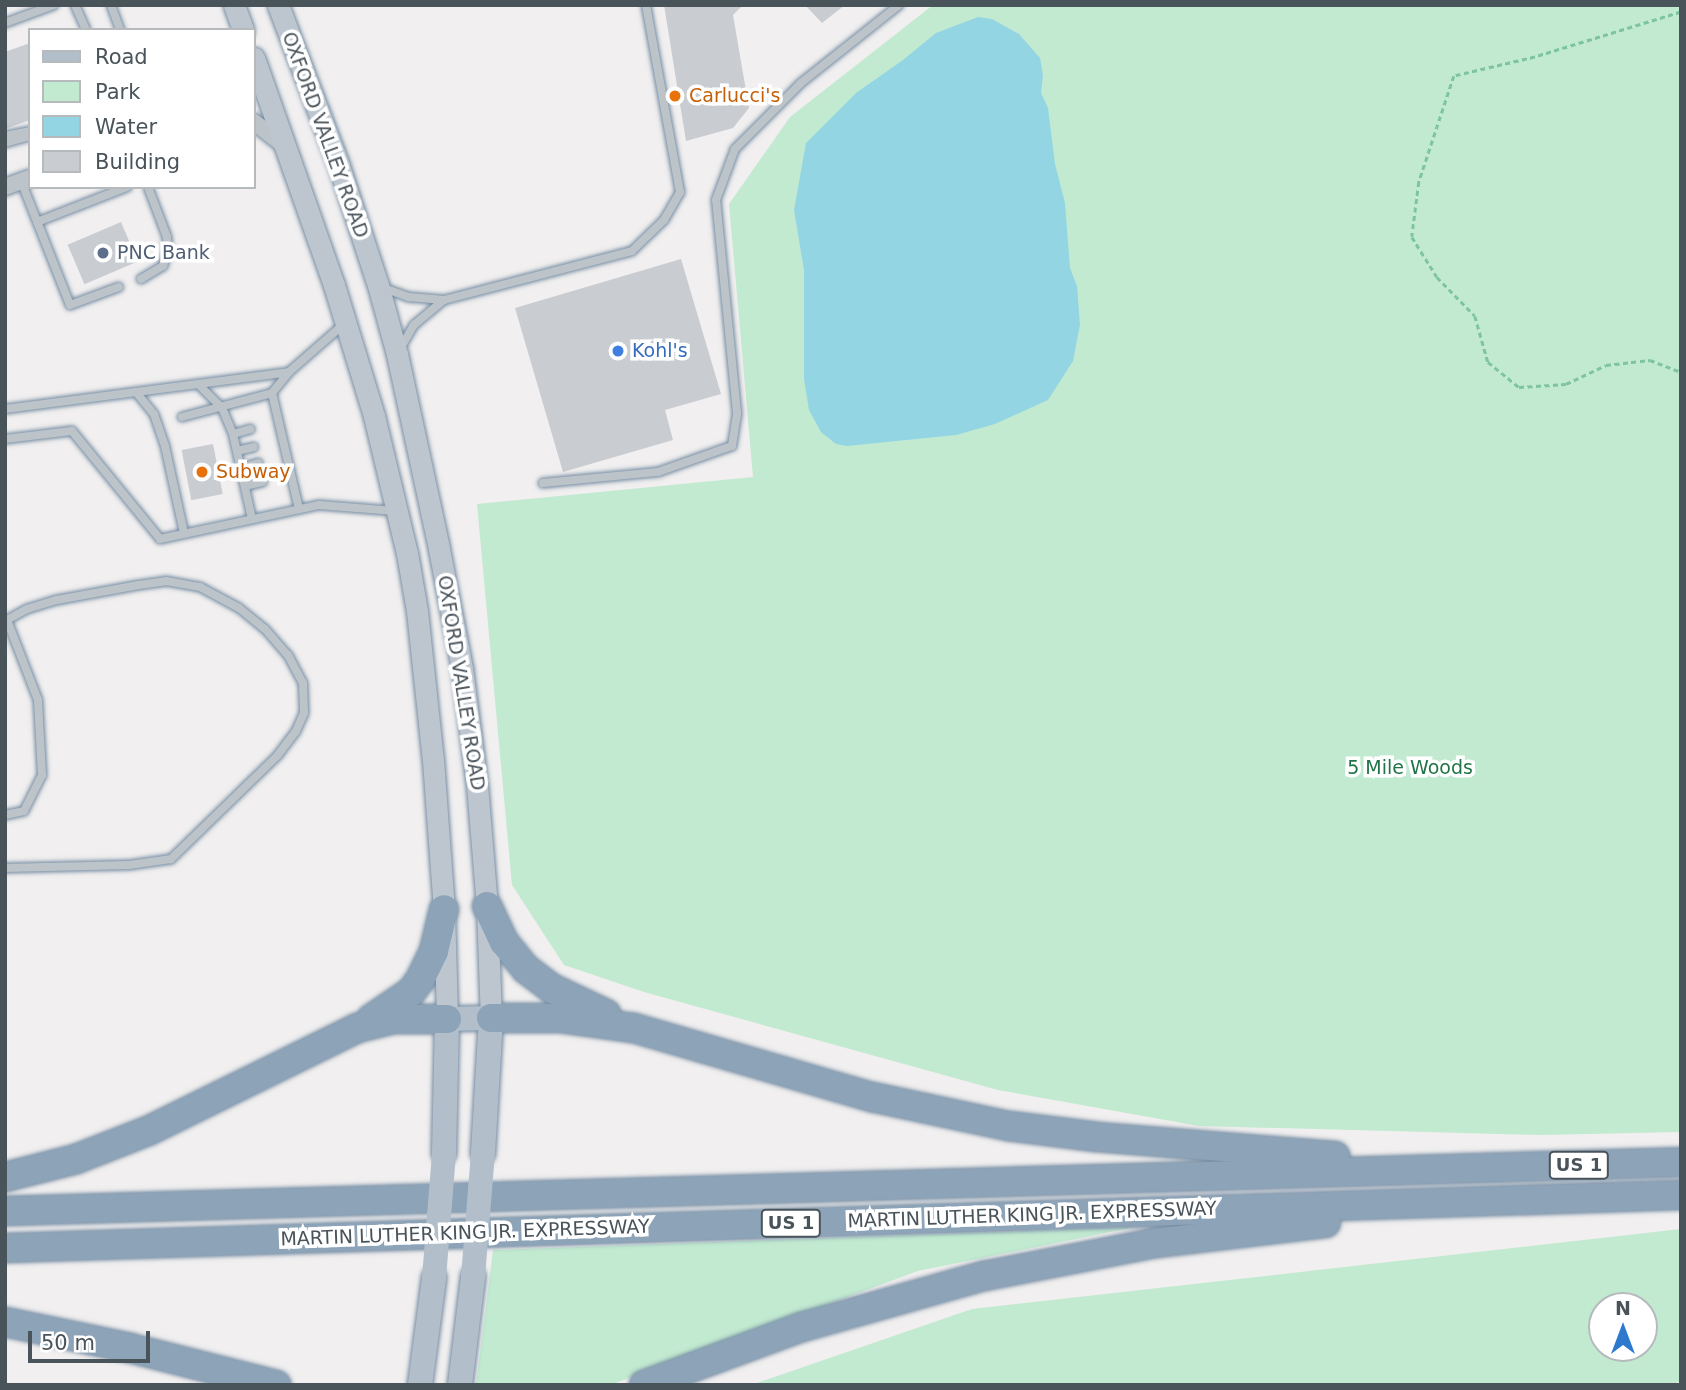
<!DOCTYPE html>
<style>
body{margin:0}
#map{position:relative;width:1686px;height:1390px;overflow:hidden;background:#f1efef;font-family:"DejaVu Sans",sans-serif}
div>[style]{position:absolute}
.green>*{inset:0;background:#c2ead0}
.water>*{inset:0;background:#94d5e3}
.building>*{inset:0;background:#c9ccd1;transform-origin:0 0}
.path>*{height:2.5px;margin-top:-1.25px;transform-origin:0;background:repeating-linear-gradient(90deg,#7ec59f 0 5px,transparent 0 8.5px)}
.roads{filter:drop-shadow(0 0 2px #778ea4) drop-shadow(0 0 2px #778ea4)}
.service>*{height:8px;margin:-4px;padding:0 4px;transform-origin:4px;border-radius:4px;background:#bcc4ca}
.minor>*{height:16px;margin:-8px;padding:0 8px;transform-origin:8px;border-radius:8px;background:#bcc4ca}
.secondary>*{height:21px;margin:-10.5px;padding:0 10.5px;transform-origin:10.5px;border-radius:10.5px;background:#bdc6cf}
.primary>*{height:24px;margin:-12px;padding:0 12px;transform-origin:12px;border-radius:12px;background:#b2bfcb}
.motorway>*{height:28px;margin:-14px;padding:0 14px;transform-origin:14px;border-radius:14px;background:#8ca3b8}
.primary-bridge>*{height:24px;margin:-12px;padding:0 12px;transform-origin:12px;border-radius:12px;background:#b2bfcb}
.dots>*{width:19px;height:19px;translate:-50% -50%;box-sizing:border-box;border:4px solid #fff;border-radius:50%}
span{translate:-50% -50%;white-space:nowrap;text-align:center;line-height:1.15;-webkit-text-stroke:7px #fff;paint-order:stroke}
.shield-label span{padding:2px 5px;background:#fff;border:2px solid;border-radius:5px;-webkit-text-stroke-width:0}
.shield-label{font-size:18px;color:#49535a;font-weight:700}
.food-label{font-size:19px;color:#c56008}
.left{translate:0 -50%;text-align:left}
.street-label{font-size:19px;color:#49535a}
.service-label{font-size:19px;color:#4e5e75}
.shop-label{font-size:19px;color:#366cbe}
.park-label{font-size:19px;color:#217448}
.frame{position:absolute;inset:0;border:7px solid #49535a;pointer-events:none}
.legend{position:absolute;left:28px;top:28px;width:228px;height:161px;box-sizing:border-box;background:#fff;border:2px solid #b6babd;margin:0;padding:9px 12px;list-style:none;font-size:21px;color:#49535a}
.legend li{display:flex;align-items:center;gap:14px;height:35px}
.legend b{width:35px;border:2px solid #b6babd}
.north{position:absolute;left:1588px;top:1292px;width:70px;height:70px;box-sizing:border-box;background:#fff;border:2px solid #b6babd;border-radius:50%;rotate:0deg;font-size:19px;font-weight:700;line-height:28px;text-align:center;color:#49535a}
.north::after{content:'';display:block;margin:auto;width:24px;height:32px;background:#2c79ce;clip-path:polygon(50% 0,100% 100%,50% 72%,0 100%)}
.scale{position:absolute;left:28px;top:1331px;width:122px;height:32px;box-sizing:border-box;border:4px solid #49535a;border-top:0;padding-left:9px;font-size:21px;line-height:24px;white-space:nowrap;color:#49535a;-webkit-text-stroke:5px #fff;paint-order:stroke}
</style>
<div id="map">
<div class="green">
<i style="clip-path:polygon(933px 5px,1681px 5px,1681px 1132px,1540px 1135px,1199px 1126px,998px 1090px,644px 992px,564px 965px,512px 885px,477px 504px,753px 477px,729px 204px,790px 117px)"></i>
<i style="clip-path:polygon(1135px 1227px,918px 1271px,610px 1385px,476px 1385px,493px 1250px)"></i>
<i style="clip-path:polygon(evenodd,1681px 1229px,1681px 1381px,1671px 1385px,751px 1385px,972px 1309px,1681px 1229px,1602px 1306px,1644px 1306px,1644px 1348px,1602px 1348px,1602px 1306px)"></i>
</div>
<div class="water">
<i style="clip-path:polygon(978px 17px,992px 19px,1019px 34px,1040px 58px,1043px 75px,1041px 93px,1048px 108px,1055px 164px,1065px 203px,1070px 268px,1077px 286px,1080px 325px,1073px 361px,1048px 400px,995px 424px,956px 435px,847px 446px,836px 444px,821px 432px,809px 410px,804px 379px,804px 270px,794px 210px,806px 143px,856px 93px,903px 60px,936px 33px)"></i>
</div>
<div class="building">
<i style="clip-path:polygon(664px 5px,743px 5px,733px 15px,749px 108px,733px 128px,686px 141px)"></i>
<i style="clip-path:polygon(805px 5px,845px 5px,822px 23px)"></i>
<i style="clip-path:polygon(30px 43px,30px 120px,5px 129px,5px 52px)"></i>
<i style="left:121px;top:222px;width:43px;height:58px;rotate:67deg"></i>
<i style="clip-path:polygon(681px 259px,721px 394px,665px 410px,673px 440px,563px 472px,515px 308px)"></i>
<i style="left:213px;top:444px;width:51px;height:32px;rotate:79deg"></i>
</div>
<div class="path">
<i style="left:1681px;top:12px;width:153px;rotate:162.9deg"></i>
<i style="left:1535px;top:57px;width:83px;rotate:166.8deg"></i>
<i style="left:1454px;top:76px;width:112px;rotate:108.3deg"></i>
<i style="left:1419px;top:182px;width:55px;rotate:97.3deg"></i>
<i style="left:1412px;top:237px;width:47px;rotate:58deg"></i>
<i style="left:1437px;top:277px;width:54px;rotate:45.7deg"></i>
<i style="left:1475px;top:316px;width:48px;rotate:74.2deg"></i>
<i style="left:1488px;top:362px;width:40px;rotate:39deg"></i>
<i style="left:1519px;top:387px;width:47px;rotate:-3.7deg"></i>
<i style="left:1566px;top:384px;width:44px;rotate:-25.4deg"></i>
<i style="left:1606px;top:365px;width:44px;rotate:-6.5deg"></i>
<i style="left:1650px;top:360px;width:33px;rotate:21deg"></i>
</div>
<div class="roads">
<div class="service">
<i style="left:75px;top:5px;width:27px;rotate:66deg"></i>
<i style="left:111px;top:5px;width:27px;rotate:70deg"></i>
<i style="left:5px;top:23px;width:52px;rotate:-20.2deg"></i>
<i style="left:5px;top:136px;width:25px;rotate:-11deg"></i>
<i style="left:5px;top:143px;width:26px;rotate:-16deg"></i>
<i style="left:21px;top:181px;width:133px;rotate:68.4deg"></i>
<i style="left:70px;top:305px;width:52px;rotate:-20.2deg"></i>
<i style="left:37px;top:222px;width:97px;rotate:-21.3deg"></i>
<i style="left:141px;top:279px;width:26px;rotate:-31deg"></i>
<i style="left:163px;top:266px;width:18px;rotate:-74deg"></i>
<i style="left:168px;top:249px;width:12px;rotate:-95deg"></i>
<i style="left:167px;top:237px;width:53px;rotate:-110.8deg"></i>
<i style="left:381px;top:287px;width:30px;rotate:20deg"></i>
<i style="left:409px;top:297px;width:35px;rotate:5deg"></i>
<i style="left:444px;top:300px;width:194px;rotate:-14.6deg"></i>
<i style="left:632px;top:251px;width:45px;rotate:-44.1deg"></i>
<i style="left:664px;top:220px;width:32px;rotate:-60deg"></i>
<i style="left:680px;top:192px;width:190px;rotate:-100.3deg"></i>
<i style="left:400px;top:349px;width:28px;rotate:-60deg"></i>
<i style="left:414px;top:325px;width:39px;rotate:-40deg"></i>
<i style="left:198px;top:384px;width:34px;rotate:45deg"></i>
<i style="left:222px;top:408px;width:28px;rotate:67deg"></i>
<i style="left:233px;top:434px;width:87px;rotate:77.4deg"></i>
<i style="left:136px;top:392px;width:28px;rotate:51deg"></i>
<i style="left:154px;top:414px;width:34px;rotate:71deg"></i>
<i style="left:165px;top:446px;width:89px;rotate:77.7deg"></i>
<i style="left:5px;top:409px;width:286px;rotate:-7.4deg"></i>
<i style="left:182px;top:417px;width:93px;rotate:-14.9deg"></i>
<i style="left:233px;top:434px;width:18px;rotate:-16deg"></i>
<i style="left:5px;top:439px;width:67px;rotate:-6.8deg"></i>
<i style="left:72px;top:431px;width:139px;rotate:50.8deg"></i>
<i style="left:160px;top:539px;width:163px;rotate:-12.1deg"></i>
<i style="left:319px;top:505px;width:76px;rotate:4.5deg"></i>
<i style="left:237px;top:451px;width:17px;rotate:-13deg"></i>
<i style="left:241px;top:468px;width:18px;rotate:-16deg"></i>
<i style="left:543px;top:483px;width:116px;rotate:-5.5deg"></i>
<i style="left:658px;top:472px;width:78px;rotate:-19.4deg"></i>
<i style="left:732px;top:446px;width:33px;rotate:-81deg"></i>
<i style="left:737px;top:413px;width:214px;rotate:-95.6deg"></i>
<i style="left:716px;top:200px;width:54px;rotate:-69.6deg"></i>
<i style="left:735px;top:149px;width:93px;rotate:-45deg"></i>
<i style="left:801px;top:83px;width:125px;rotate:-38.5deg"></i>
<i style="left:245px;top:486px;width:18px;rotate:-13deg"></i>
<i style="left:299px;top:509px;width:119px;rotate:-103.1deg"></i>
<i style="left:272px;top:393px;width:27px;rotate:-51deg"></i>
<i style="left:289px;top:372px;width:74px;rotate:-41.2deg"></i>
<i style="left:5px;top:621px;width:25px;rotate:-29deg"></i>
<i style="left:27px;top:609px;width:31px;rotate:-17deg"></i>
<i style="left:57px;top:600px;width:83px;rotate:-10.4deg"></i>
<i style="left:139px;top:585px;width:27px;rotate:-8deg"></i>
<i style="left:166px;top:581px;width:35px;rotate:10deg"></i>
<i style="left:200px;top:587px;width:44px;rotate:28.3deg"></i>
<i style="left:239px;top:608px;width:33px;rotate:39deg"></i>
<i style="left:265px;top:629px;width:35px;rotate:49deg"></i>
<i style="left:288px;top:655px;width:32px;rotate:62deg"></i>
<i style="left:303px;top:683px;width:30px;rotate:88deg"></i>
<i style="left:304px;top:713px;width:20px;rotate:114deg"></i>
<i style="left:296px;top:731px;width:31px;rotate:127deg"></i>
<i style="left:277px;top:756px;width:148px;rotate:135.8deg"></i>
<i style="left:171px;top:859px;width:42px;rotate:171.9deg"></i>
<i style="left:129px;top:865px;width:124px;rotate:178.6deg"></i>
<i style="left:5px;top:815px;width:19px;rotate:-12deg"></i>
<i style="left:24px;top:811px;width:40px;rotate:-63.4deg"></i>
<i style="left:42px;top:775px;width:75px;rotate:-93.1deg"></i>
<i style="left:38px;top:700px;width:86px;rotate:-111.2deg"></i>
</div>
<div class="minor">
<i style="left:254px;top:122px;width:39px;rotate:38deg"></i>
<i style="left:5px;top:187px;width:27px;rotate:-20deg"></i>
</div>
<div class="secondary">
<i style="left:234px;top:5px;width:27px;rotate:70deg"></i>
<i style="left:278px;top:5px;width:172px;rotate:69.2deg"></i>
<i style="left:339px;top:166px;width:125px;rotate:71.9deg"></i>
<i style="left:378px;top:285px;width:72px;rotate:74.6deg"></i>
<i style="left:397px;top:354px;width:199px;rotate:77.8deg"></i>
<i style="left:439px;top:549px;width:121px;rotate:79.1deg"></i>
<i style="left:462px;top:668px;width:118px;rotate:82.7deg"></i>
<i style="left:477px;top:785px;width:121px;rotate:85.3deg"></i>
<i style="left:487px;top:906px;width:112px;rotate:88deg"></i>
<i style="left:254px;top:58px;width:241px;rotate:70.6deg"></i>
<i style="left:334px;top:285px;width:137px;rotate:73deg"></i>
<i style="left:374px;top:416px;width:141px;rotate:76.5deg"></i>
<i style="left:407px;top:553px;width:59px;rotate:80.2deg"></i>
<i style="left:417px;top:611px;width:150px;rotate:83.9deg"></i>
<i style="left:433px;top:760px;width:149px;rotate:85.8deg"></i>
<i style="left:444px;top:909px;width:110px;rotate:88.4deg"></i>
</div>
<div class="primary">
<i style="left:444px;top:1153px;width:134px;rotate:-88.7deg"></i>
<i style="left:447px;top:1019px;width:44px;rotate:-1.3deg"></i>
<i style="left:491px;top:1018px;width:135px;rotate:93.4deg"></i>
<i style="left:420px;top:1385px;width:108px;rotate:-82.5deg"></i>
<i style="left:460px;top:1385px;width:109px;rotate:-83.1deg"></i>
</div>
<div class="motorway">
<i style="left:487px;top:906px;width:40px;rotate:65deg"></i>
<i style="left:504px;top:942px;width:35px;rotate:51deg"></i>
<i style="left:526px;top:969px;width:34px;rotate:37deg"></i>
<i style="left:553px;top:989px;width:59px;rotate:25.3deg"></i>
<i style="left:491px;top:1018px;width:69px"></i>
<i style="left:560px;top:1018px;width:75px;rotate:7.7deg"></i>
<i style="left:634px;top:1028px;width:248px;rotate:16.2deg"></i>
<i style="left:872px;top:1097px;width:140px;rotate:12deg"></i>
<i style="left:1009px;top:1126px;width:89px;rotate:7.1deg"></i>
<i style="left:1097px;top:1137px;width:239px;rotate:4.6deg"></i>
<i style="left:371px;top:1019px;width:48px;rotate:-34deg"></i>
<i style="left:411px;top:992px;width:15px;rotate:-53deg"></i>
<i style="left:420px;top:980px;width:32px;rotate:-64deg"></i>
<i style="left:434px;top:951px;width:43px;rotate:-76.6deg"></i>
<i style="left:5px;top:1177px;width:73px;rotate:-14.2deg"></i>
<i style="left:76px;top:1159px;width:79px;rotate:-21.4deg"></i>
<i style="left:150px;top:1130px;width:231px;rotate:-26.2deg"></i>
<i style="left:357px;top:1028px;width:37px;rotate:-14deg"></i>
<i style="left:393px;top:1019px;width:54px"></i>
<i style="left:5px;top:1211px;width:1677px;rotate:-1.67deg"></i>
<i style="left:5px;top:1248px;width:1677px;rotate:-1.81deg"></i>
<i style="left:5px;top:1322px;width:128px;rotate:11.7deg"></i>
<i style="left:130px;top:1348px;width:151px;rotate:14.2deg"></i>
<i style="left:644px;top:1385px;width:168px;rotate:-20.2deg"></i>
<i style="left:802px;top:1327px;width:189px;rotate:-15.7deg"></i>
<i style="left:984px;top:1276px;width:174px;rotate:-10.9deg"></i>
<i style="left:1155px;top:1243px;width:172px;rotate:-6.7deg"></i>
</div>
</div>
<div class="primary-bridge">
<i style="left:473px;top:1277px;width:124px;rotate:-85.4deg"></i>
<i style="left:434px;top:1278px;width:125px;rotate:-85.4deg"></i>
</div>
<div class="dots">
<i style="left:675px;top:96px;background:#e8710a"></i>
<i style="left:103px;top:253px;background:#5c6f8a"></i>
<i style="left:618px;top:351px;background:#3f7fe0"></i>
<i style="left:202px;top:472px;background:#e8710a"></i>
</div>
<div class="shield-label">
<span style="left:1579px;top:1165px">US 1</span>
<span style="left:791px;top:1223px">US 1</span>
</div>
<div class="food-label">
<span class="left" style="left:689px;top:96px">Carlucci's</span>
<span class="left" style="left:216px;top:472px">Subway</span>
</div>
<div class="street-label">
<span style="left:325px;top:135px;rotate:70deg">OXFORD VALLEY ROAD</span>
<span style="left:461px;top:683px;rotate:81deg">OXFORD VALLEY ROAD</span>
<span style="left:1032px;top:1215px;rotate:-2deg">MARTIN LUTHER KING JR. EXPRESSWAY</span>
<span style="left:465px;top:1233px;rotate:-2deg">MARTIN LUTHER KING JR. EXPRESSWAY</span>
</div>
<div class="service-label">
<span class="left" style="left:117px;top:253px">PNC Bank</span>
</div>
<div class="shop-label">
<span class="left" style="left:632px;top:351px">Kohl's</span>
</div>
<div class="park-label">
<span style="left:1410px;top:768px">5 Mile Woods</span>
</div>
<div class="frame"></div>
<ul class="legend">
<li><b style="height:9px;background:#b2bfcb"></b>Road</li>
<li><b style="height:19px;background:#c2ead0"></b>Park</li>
<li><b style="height:19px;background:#94d5e3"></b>Water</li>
<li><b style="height:19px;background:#c9ccd1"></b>Building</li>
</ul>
<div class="north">N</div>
<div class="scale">50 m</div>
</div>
